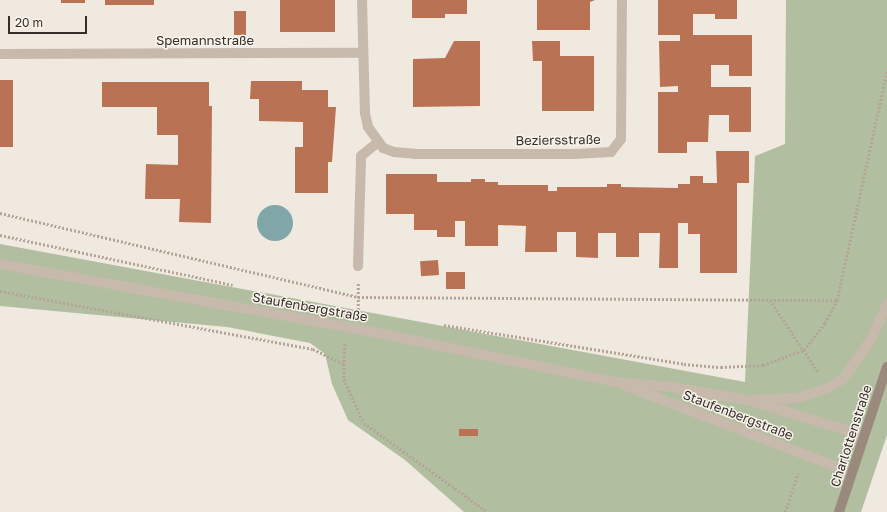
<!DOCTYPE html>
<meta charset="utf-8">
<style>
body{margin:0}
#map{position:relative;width:887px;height:512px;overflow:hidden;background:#f0e9df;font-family:"Golos Text",sans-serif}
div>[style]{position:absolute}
.green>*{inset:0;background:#b2bea0}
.water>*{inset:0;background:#81a6aa}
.round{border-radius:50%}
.building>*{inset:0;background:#b97354;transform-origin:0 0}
.path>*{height:2.5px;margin-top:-1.25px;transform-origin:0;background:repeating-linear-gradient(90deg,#b3a496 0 2px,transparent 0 4px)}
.service>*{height:10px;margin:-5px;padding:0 5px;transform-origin:5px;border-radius:5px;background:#c7baac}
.minor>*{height:10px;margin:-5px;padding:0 5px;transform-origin:5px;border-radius:5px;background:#c7baac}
.tertiary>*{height:10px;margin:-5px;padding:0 5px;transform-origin:5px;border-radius:5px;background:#c7baac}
.secondary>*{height:10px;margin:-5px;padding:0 5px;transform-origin:5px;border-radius:5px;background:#9a8a7d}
span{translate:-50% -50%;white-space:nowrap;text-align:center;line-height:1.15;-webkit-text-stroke:3px #f8f3eb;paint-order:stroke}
.street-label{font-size:13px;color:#362e2a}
.scale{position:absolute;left:8px;top:16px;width:79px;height:18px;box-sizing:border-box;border:2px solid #362e2a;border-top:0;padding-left:5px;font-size:12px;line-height:14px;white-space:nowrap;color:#362e2a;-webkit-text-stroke:3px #f8f3eb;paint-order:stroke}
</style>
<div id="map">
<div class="green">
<i style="clip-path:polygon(786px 0,887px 0,887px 435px,861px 512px,464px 512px,405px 460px,348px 420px,332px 384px,325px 354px,310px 343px,227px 327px,0 306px,0 244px,745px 382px,755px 156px,785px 144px)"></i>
</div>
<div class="water">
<i class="round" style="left:257px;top:205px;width:36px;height:36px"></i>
</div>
<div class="building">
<i style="left:61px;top:0;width:24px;height:3px"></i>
<i style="left:105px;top:0;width:49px;height:5px"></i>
<i style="left:280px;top:0;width:55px;height:32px"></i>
<i style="clip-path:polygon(412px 0,467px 0,467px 14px,445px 14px,445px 18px,412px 18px)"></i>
<i style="clip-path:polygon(537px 0,595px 0,590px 2px,590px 30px,537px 30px)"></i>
<i style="clip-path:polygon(658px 0,737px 0,737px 19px,715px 19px,715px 14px,693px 14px,693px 35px,752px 35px,752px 76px,729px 76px,729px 65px,711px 65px,711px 87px,751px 87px,751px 132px,729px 132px,729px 115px,709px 115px,708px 142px,687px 142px,687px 153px,658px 153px,658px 92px,678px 92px,678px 86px,660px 87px,659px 41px,680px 41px,680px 35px,658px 35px)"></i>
<i style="left:234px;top:11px;width:12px;height:24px"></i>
<i style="clip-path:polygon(454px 41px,480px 41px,480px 106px,413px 107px,413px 59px,445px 58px)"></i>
<i style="clip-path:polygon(532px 41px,560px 41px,560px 56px,594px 56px,594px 111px,542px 111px,542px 61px,533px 61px)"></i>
<i style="left:0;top:80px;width:13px;height:67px"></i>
<i style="clip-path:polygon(251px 81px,302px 81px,302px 90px,328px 90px,328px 107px,336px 107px,332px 162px,328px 162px,328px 193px,295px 193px,295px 147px,303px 147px,303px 122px,259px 121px,259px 99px,250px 99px)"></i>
<i style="clip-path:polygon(102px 82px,209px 82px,209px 106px,212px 106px,211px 223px,179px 222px,180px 199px,145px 199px,146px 164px,178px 165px,178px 135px,157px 135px,157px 107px,102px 107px)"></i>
<i style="clip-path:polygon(716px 151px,749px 151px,749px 183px,737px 183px,737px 273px,700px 273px,700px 234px,688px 234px,688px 223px,678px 223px,678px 268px,659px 268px,660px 233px,639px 233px,639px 257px,616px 257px,616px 233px,598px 233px,598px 258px,576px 257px,576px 232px,557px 232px,557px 252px,525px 252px,526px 226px,498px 225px,498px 246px,465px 246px,465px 221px,455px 221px,455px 237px,437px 237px,437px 230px,414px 230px,414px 214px,386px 214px,386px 174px,437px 174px,437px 182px,471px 182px,471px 179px,485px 179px,485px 182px,498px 182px,498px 185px,548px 185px,548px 191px,557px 191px,557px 187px,607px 187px,607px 184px,621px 184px,621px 187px,678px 188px,678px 184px,690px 184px,690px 176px,703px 176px,703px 183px,717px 183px)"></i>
<i style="left:438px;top:260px;width:15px;height:18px;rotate:86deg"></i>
<i style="left:465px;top:272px;width:17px;height:19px;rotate:90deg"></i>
<i style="left:478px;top:429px;width:7px;height:19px;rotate:90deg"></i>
</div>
<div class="path">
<i style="left:0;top:213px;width:368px;rotate:13.2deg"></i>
<i style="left:358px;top:297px;width:479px;rotate:0.4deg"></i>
<i style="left:0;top:235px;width:238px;rotate:12.1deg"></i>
<i style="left:0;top:291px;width:318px;rotate:10.5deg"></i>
<i style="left:313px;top:349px;width:34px;rotate:26deg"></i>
<i style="left:770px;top:300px;width:87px;rotate:56.3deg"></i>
<i style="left:358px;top:310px;width:27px;rotate:-90deg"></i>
<i style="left:444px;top:325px;width:243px;rotate:9.2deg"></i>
<i style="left:684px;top:364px;width:37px;rotate:5deg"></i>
<i style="left:721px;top:367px;width:42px;rotate:-2.7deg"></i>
<i style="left:763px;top:365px;width:44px;rotate:-20.1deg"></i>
<i style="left:804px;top:350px;width:34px;rotate:-52deg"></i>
<i style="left:825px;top:323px;width:26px;rotate:-62deg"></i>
<i style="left:837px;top:300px;width:234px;rotate:-77.7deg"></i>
<i style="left:345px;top:344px;width:35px;rotate:92deg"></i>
<i style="left:344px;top:379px;width:48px;rotate:65.6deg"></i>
<i style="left:364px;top:423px;width:153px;rotate:35.7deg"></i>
<i style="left:785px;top:512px;width:41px;rotate:-71.6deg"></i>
</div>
<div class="service">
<i style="left:358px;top:266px;width:110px;rotate:-88.4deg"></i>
<i style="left:361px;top:156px;width:22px;rotate:-39deg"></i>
</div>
<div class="minor">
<i style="left:362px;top:0;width:113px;rotate:88.5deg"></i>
<i style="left:365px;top:113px;width:14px;rotate:78deg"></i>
<i style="left:368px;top:127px;width:26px;rotate:54deg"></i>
<i style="left:383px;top:148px;width:12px;rotate:20deg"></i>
<i style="left:394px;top:152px;width:21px;rotate:5deg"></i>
<i style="left:415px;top:154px;width:160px"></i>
<i style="left:575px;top:154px;width:36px;rotate:-3deg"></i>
<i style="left:611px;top:152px;width:16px;rotate:-52deg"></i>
<i style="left:621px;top:139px;width:139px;rotate:-89.6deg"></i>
<i style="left:0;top:54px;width:363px;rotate:-0.2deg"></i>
</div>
<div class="tertiary">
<i style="left:0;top:264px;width:365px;rotate:10.3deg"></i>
<i style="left:359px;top:329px;width:261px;rotate:11.7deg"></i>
<i style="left:615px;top:382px;width:56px;rotate:5.1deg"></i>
<i style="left:671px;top:387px;width:77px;rotate:9.7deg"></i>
<i style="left:747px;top:400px;width:124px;rotate:16.8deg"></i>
<i style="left:626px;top:386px;width:243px;rotate:21deg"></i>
<i style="left:754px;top:400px;width:43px;rotate:-2.7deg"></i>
<i style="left:797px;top:398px;width:32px;rotate:-18deg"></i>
<i style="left:827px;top:388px;width:18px;rotate:-29deg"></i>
<i style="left:843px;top:379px;width:49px;rotate:-55deg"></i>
<i style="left:871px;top:339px;width:38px;rotate:-65deg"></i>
</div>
<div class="secondary">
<i style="left:839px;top:512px;width:153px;rotate:-71.7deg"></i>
</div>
<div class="street-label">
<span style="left:205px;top:40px">Spemannstraße</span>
<span style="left:558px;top:140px;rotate:-1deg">Beziersstraße</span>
<span style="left:310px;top:307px;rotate:10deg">Staufenbergstraße</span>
<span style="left:738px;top:415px;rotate:21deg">Staufenbergstraße</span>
<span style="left:851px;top:436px;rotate:-72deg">Charlottenstraße</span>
</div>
<div class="scale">20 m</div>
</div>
